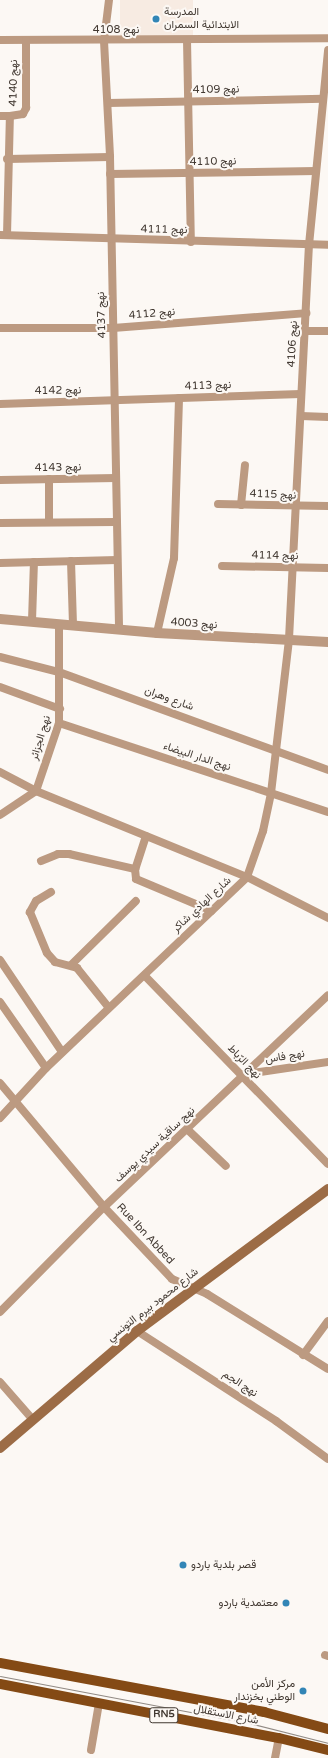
<!DOCTYPE html>
<meta charset="utf-8">
<style>
body{margin:0}
#map{position:relative;width:328px;height:1758px;overflow:hidden;background:#fcf8f4;font-family:"Varela Round",Vazirmatn,sans-serif}
div>[style]{position:absolute}
.built>*{inset:0;background:#f7ebe2;transform-origin:0 0}
.minor>*{height:8px;margin:-4px;padding:0 4px;transform-origin:4px;border-radius:4px;background:#bc9a81}
.tertiary>*{height:10px;margin:-5px;padding:0 5px;transform-origin:5px;border-radius:5px;background:#bc9a81}
.secondary>*{height:10px;margin:-5px;padding:0 5px;transform-origin:5px;border-radius:5px;background:#9c6c46}
.primary>*{height:10px;margin:-5px;padding:0 5px;transform-origin:5px;border-radius:5px;background:#844a15}
.tram>*{height:1px;margin:-0.5px;padding:0 0.5px;transform-origin:0.5px;border-radius:0.5px;background:#918a84}
.dots>*{width:11px;height:11px;translate:-50% -50%;box-sizing:border-box;border:2px solid #fcf8f4;border-radius:50%}
span{translate:-50% -50%;white-space:nowrap;text-align:center;line-height:1.15;-webkit-text-stroke:4px #fcf8f4;paint-order:stroke}
.shield-label span{padding:1px 3px;background:#fcf8f4;border:1px solid;border-radius:3px;-webkit-text-stroke-width:0}
.shield-label{font-size:10px;color:#413831;font-weight:700}
.poi-label{font-size:11px;color:#413831}
.left{translate:0 -50%;text-align:left}
.right{translate:-100% -50%;text-align:right}
.street-label{font-size:11px;color:#413831}
</style>
<div id="map">
<div class="built">
<i style="left:120px;top:0;width:73px;height:39px"></i>
</div>
<div class="minor">
<i style="left:109px;top:0;width:41px;rotate:97deg"></i>
<i style="left:104px;top:41px;width:116px;rotate:87deg"></i>
<i style="left:110px;top:157px;width:473px;rotate:88.9deg"></i>
<i style="left:0;top:40px;width:328px;rotate:-0.3deg"></i>
<i style="left:187px;top:40px;width:202px;rotate:88.9deg"></i>
<i style="left:108px;top:103px;width:215px;rotate:-1.1deg"></i>
<i style="left:0;top:116px;width:10px"></i>
<i style="left:7px;top:159px;width:103px;rotate:-1.1deg"></i>
<i style="left:110px;top:174px;width:206px;rotate:-0.8deg"></i>
<i style="left:0;top:235px;width:328px;rotate:1.7deg"></i>
<i style="left:7px;top:235px;width:119px;rotate:-88.6deg"></i>
<i style="left:10px;top:116px;width:13px;rotate:-9deg"></i>
<i style="left:23px;top:114px;width:7px;rotate:-63deg"></i>
<i style="left:26px;top:108px;width:68px;rotate:-90deg"></i>
<i style="left:0;top:328px;width:113px"></i>
<i style="left:113px;top:328px;width:194px;rotate:-4.4deg"></i>
<i style="left:305px;top:331px;width:23px"></i>
<i style="left:0;top:404px;width:301px;rotate:-1.9deg"></i>
<i style="left:301px;top:416px;width:27px;rotate:2deg"></i>
<i style="left:0;top:480px;width:116px;rotate:-1deg"></i>
<i style="left:218px;top:504px;width:110px;rotate:1deg"></i>
<i style="left:241px;top:505px;width:40px;rotate:-84.3deg"></i>
<i style="left:49px;top:522px;width:43px;rotate:-90deg"></i>
<i style="left:0;top:523px;width:116px;rotate:-0.5deg"></i>
<i style="left:71px;top:561px;width:64px;rotate:88.2deg"></i>
<i style="left:0;top:563px;width:117px;rotate:-1.5deg"></i>
<i style="left:222px;top:566px;width:106px;rotate:1.1deg"></i>
<i style="left:32px;top:621px;width:59px;rotate:-88.1deg"></i>
<i style="left:157px;top:633px;width:77px;rotate:-77.2deg"></i>
<i style="left:174px;top:558px;width:160px;rotate:-88.2deg"></i>
<i style="left:0;top:657px;width:61px;rotate:14.3deg"></i>
<i style="left:59px;top:672px;width:286px;rotate:20deg"></i>
<i style="left:0;top:687px;width:64px;rotate:20.1deg"></i>
<i style="left:59px;top:723px;width:283px;rotate:18.3deg"></i>
<i style="left:0;top:772px;width:41px;rotate:27.8deg"></i>
<i style="left:36px;top:791px;width:228px;rotate:22.2deg"></i>
<i style="left:247px;top:877px;width:91px;rotate:26.8deg"></i>
<i style="left:0;top:815px;width:43px;rotate:-33.7deg"></i>
<i style="left:36px;top:791px;width:72px;rotate:-71.3deg"></i>
<i style="left:59px;top:723px;width:99px;rotate:-90deg"></i>
<i style="left:146px;top:836px;width:35px;rotate:108deg"></i>
<i style="left:135px;top:869px;width:10px;rotate:84deg"></i>
<i style="left:136px;top:879px;width:82px;rotate:22.8deg"></i>
<i style="left:41px;top:861px;width:18px;rotate:-22deg"></i>
<i style="left:58px;top:854px;width:11px"></i>
<i style="left:69px;top:854px;width:68px;rotate:12.8deg"></i>
<i style="left:51px;top:892px;width:17px;rotate:149deg"></i>
<i style="left:36px;top:901px;width:13px;rotate:119deg"></i>
<i style="left:30px;top:912px;width:44px;rotate:67.5deg"></i>
<i style="left:47px;top:953px;width:12px;rotate:48deg"></i>
<i style="left:55px;top:962px;width:23px;rotate:15deg"></i>
<i style="left:77px;top:968px;width:51px;rotate:51.3deg"></i>
<i style="left:0;top:960px;width:111px;rotate:56deg"></i>
<i style="left:71px;top:965px;width:91px;rotate:-44.6deg"></i>
<i style="left:145px;top:976px;width:262px;rotate:45.8deg"></i>
<i style="left:0;top:1002px;width:80px;rotate:55.1deg"></i>
<i style="left:246px;top:1074px;width:83px;rotate:-8.3deg"></i>
<i style="left:0;top:1083px;width:162px;rotate:50deg"></i>
<i style="left:104px;top:1207px;width:99px;rotate:46.6deg"></i>
<i style="left:172px;top:1279px;width:38px;rotate:23deg"></i>
<i style="left:207px;top:1294px;width:142px;rotate:31.8deg"></i>
<i style="left:0;top:1118px;width:68px;rotate:-47.4deg"></i>
<i style="left:46px;top:1068px;width:277px;rotate:-43.5deg"></i>
<i style="left:247px;top:877px;width:49px;rotate:-70.8deg"></i>
<i style="left:263px;top:831px;width:39px;rotate:-78deg"></i>
<i style="left:271px;top:793px;width:155px;rotate:-83.3deg"></i>
<i style="left:289px;top:639px;width:395px;rotate:-87.1deg"></i>
<i style="left:309px;top:245px;width:196px;rotate:-84.4deg"></i>
<i style="left:188px;top:1130px;width:52px;rotate:43.5deg"></i>
<i style="left:0;top:1312px;width:148px;rotate:-45.3deg"></i>
<i style="left:104px;top:1207px;width:308px;rotate:-43.4deg"></i>
<i style="left:137px;top:1331px;width:166px;rotate:32.9deg"></i>
<i style="left:276px;top:1421px;width:64px;rotate:36.2deg"></i>
<i style="left:303px;top:1355px;width:42px;rotate:-53.7deg"></i>
<i style="left:0;top:1382px;width:50px;rotate:49deg"></i>
<i style="left:325px;top:1655px;width:3px;rotate:18deg"></i>
<i style="left:91px;top:1750px;width:48px;rotate:-80.3deg"></i>
<i style="left:275px;top:1758px;width:20px;rotate:-79deg"></i>
</div>
<div class="tertiary">
<i style="left:0;top:619px;width:158px;rotate:5.1deg"></i>
<i style="left:157px;top:633px;width:171px;rotate:3deg"></i>
</div>
<div class="secondary">
<i style="left:0;top:1448px;width:180px;rotate:-40.5deg"></i>
<i style="left:137px;top:1331px;width:238px;rotate:-36.6deg"></i>
</div>
<div class="primary">
<i style="left:0;top:1663px;width:269px;rotate:10.5deg"></i>
<i style="left:264px;top:1712px;width:66px;rotate:14.9deg"></i>
<i style="left:0;top:1684px;width:284px;rotate:11deg"></i>
<i style="left:279px;top:1738px;width:50px;rotate:13.8deg"></i>
</div>
<div class="tram">
<i style="left:0;top:1676px;width:253px;rotate:10.7deg"></i>
<i style="left:249px;top:1723px;width:81px;rotate:14.2deg"></i>
</div>
<div class="dots">
<i style="left:156px;top:19px;background:#3285b6"></i>
<i style="left:183px;top:1565px;background:#3285b6"></i>
<i style="left:286px;top:1603px;background:#3285b6"></i>
<i style="left:303px;top:1691px;background:#3285b6"></i>
</div>
<div class="shield-label">
<span style="left:164px;top:1715px">RN5</span>
</div>
<div class="poi-label">
<span class="left" style="left:164px;top:19px">المدرسة<br>الابتدائية السمران</span>
<span class="left" style="left:191px;top:1565px">قصر بلدية باردو</span>
<span class="right" style="left:278px;top:1603px">معتمدية باردو</span>
<span class="right" style="left:295px;top:1691px">مركز الأمن<br>الوطني بخزندار</span>
</div>
<div class="street-label">
<span style="left:116px;top:30px">نهج 4108</span>
<span style="left:14px;top:83px;rotate:-89deg">نهج 4140</span>
<span style="left:216px;top:90px;rotate:-1deg">نهج 4109</span>
<span style="left:213px;top:162px;rotate:-1deg">نهج 4110</span>
<span style="left:164px;top:230px;rotate:1deg">نهج 4111</span>
<span style="left:152px;top:314px;rotate:-5deg">نهج 4112</span>
<span style="left:102px;top:315px;rotate:-92deg">نهج 4137</span>
<span style="left:293px;top:344px;rotate:-87deg">نهج 4106</span>
<span style="left:208px;top:386px;rotate:-2deg">نهج 4113</span>
<span style="left:58px;top:391px;rotate:-1deg">نهج 4142</span>
<span style="left:58px;top:468px;rotate:-1deg">نهج 4143</span>
<span style="left:273px;top:495px;rotate:2deg">نهج 4115</span>
<span style="left:275px;top:556px;rotate:1deg">نهج 4114</span>
<span style="left:194px;top:624px;rotate:4deg">نهج 4003</span>
<span style="left:169px;top:699px;rotate:20deg">شارع وهران</span>
<span style="left:41px;top:738px;rotate:-73deg">نهج الجزائر</span>
<span style="left:197px;top:757px;rotate:18deg">نهج الدار البيضاء</span>
<span style="left:202px;top:905px;rotate:-43deg">شارع الهادي شاكر</span>
<span style="left:285px;top:1057px;rotate:-9deg">نهج فاس</span>
<span style="left:244px;top:1062px;rotate:46deg">نهج الرّباط</span>
<span style="left:155px;top:1145px;rotate:-43deg">نهج ساقية سيدي يوسف</span>
<span style="left:145px;top:1234px;rotate:47deg">Rue Ibn Abbed</span>
<span style="left:153px;top:1305px;rotate:-38deg">شارع محمود بيرم التونسي</span>
<span style="left:240px;top:1384px;rotate:33deg">نهج الجم</span>
<span style="left:226px;top:1715px;rotate:11deg">شارع الاستقلال</span>
</div>
</div>
